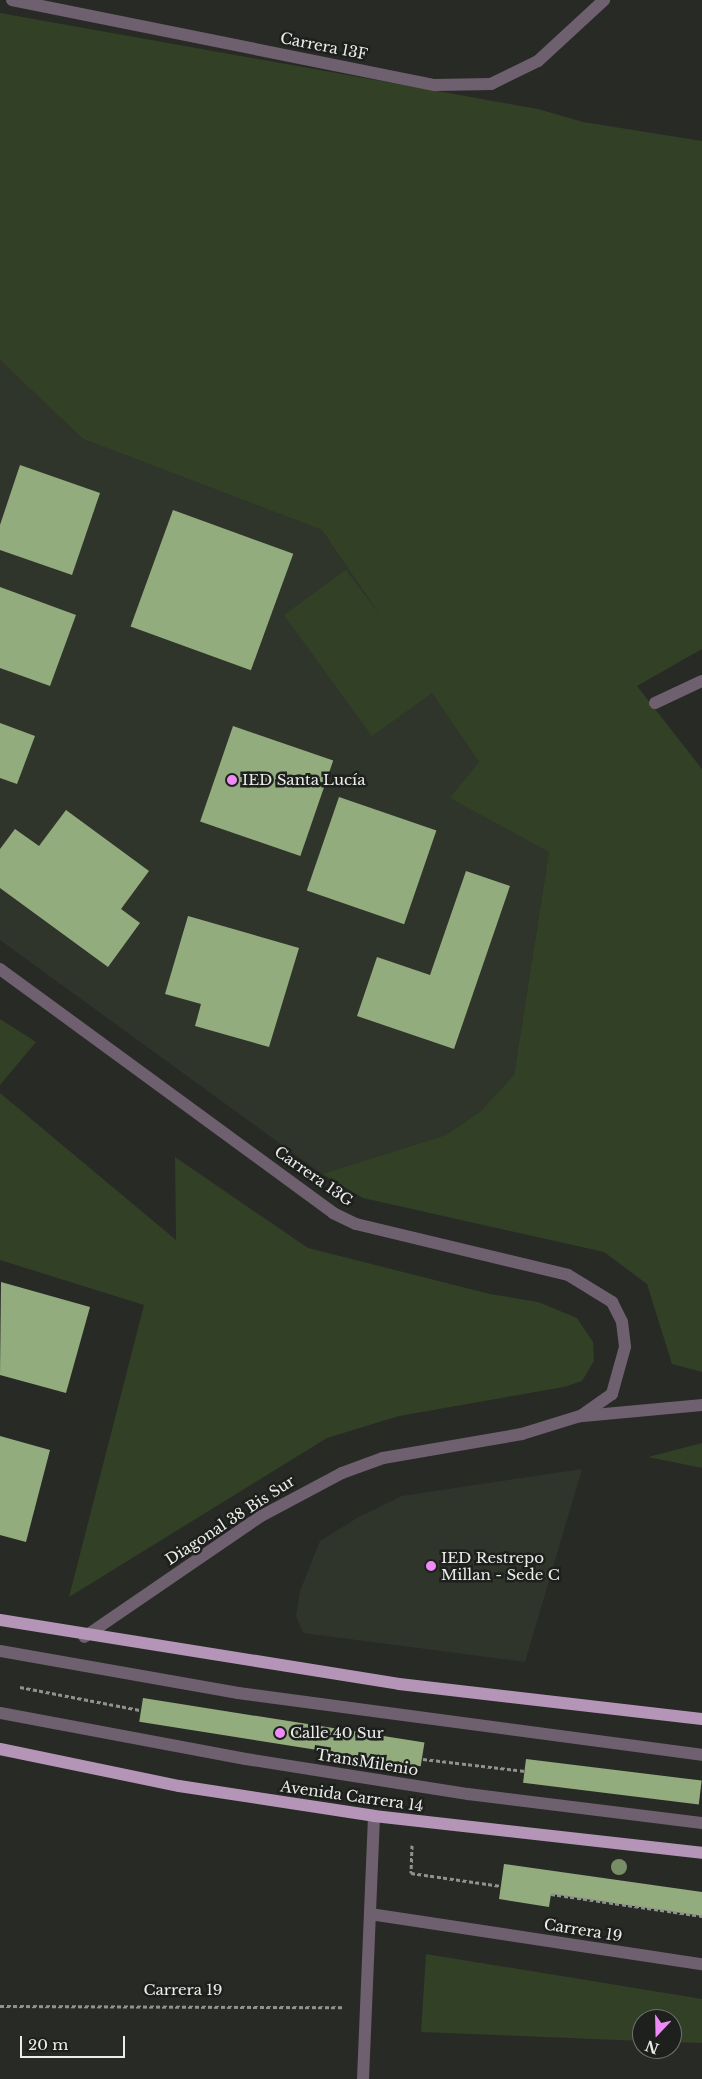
<!DOCTYPE html>
<meta charset="utf-8">
<style>
body{margin:0}
#map{position:relative;width:702px;height:2079px;overflow:hidden;background:#282a26;font-family:"Libre Baskerville",serif}
div>[style]{position:absolute}
.built>*{inset:0;background:#30352c}
.green>*{inset:0;background:#324026}
.building>*{inset:0;background:#93ac7e;transform-origin:0 0}
.path>*{height:3px;margin-top:-1.5px;transform-origin:0;background:repeating-linear-gradient(90deg,#91928f 0 4px,transparent 0 6.5px)}
.minor>*{height:12px;margin:-6px;padding:0 6px;transform-origin:6px;border-radius:6px;background:#6f6070}
.major>*{height:12px;margin:-6px;padding:0 6px;transform-origin:6px;border-radius:6px;background:#b595b7}
.trees>*{width:16px;height:16px;margin:-8px;border-radius:50%;background:#798e66}
.dots>*{width:14px;height:14px;translate:-50% -50%;box-sizing:border-box;border:2px solid #1e201d;border-radius:50%}
span{translate:-50% -50%;white-space:nowrap;text-align:center;line-height:1.15;-webkit-text-stroke:5px #1e201d;paint-order:stroke}
.street-label{font-size:15px;color:#ecedeb}
.poi-label{font-size:15px;color:#ecedeb}
.left{translate:0 -50%;text-align:left}
.north{position:absolute;left:632px;top:2009px;width:50px;height:50px;box-sizing:border-box;background:#1e201d;border:1px solid #70726f;border-radius:50%;rotate:201deg;font-size:14px;font-weight:700;line-height:20px;text-align:center;color:#ecedeb}
.north::after{content:'';display:block;margin:auto;width:18px;height:22px;background:#ef8bf7;clip-path:polygon(50% 0,100% 100%,50% 72%,0 100%)}
.scale{position:absolute;left:20px;top:2036px;width:105px;height:22px;box-sizing:border-box;border:2px solid #ecedeb;border-top:0;padding-left:6px;font-size:15px;line-height:18px;white-space:nowrap;color:#ecedeb;-webkit-text-stroke:4px #1e201d;paint-order:stroke}
</style>
<div id="map">
<div class="built">
<i style="clip-path:polygon(0 360px,83px 439px,322px 530px,479px 762px,451px 798px,549px 852px,514px 1075px,481px 1111px,446px 1135px,322px 1174px,0 940px)"></i>
<i style="clip-path:polygon(582px 1469px,525px 1662px,303px 1633px,296px 1616px,300px 1591px,320px 1541px,357px 1518px,402px 1496px)"></i>
</div>
<div class="green">
<i style="clip-path:polygon(0 13px,538px 109px,583px 122px,702px 141px,702px 649px,637px 686px,702px 769px,702px 1372px,672px 1364px,647px 1284px,604px 1252px,363px 1198px,322px 1174px,446px 1135px,481px 1111px,514px 1075px,549px 852px,450px 798px,479px 762px,432px 693px,372px 736px,284px 615px,346px 570px,379px 614px,322px 530px,83px 439px,0 360px)"></i>
<i style="clip-path:polygon(0 1019px,36px 1042px,0 1085px)"></i>
<i style="clip-path:polygon(0 1093px,176px 1240px,175px 1157px,308px 1248px,490px 1294px,538px 1302px,577px 1318px,593px 1342px,594px 1361px,582px 1381px,564px 1387px,399px 1416px,327px 1438px,69px 1597px,144px 1305px,0 1260px)"></i>
<i style="clip-path:polygon(702px 1443px,702px 1468px,648px 1457px)"></i>
<i style="clip-path:polygon(426px 1954px,702px 1999px,702px 2043px,672px 2042px,672px 2019px,642px 2019px,642px 2041px,421px 2032px)"></i>
</div>
<div class="building">
<i style="clip-path:polygon(20px 465px,100px 493px,72px 575px,0 550px,0 525px)"></i>
<i style="left:173px;top:510px;width:128px;height:124px;rotate:20deg"></i>
<i style="clip-path:polygon(0 587px,76px 615px,50px 686px,0 668px)"></i>
<i style="clip-path:polygon(0 723px,35px 736px,17px 784px,0 778px)"></i>
<i style="left:233px;top:726px;width:106px;height:101px;rotate:19deg"></i>
<i style="left:339px;top:797px;width:103px;height:99px;rotate:19deg"></i>
<i style="clip-path:polygon(66px 810px,149px 871px,121px 909px,140px 923px,108px 967px,0 888px,0 849px,15px 829px,39px 846px)"></i>
<i style="clip-path:polygon(466px 871px,510px 886px,454px 1049px,357px 1016px,377px 957px,430px 975px)"></i>
<i style="clip-path:polygon(188px 916px,299px 948px,269px 1047px,195px 1026px,201px 1004px,165px 994px)"></i>
<i style="clip-path:polygon(1px 1282px,90px 1307px,66px 1393px,0 1375px)"></i>
<i style="clip-path:polygon(0 1436px,50px 1450px,26px 1542px,0 1535px)"></i>
<i style="left:143px;top:1698px;width:285px;height:24px;rotate:9deg"></i>
<i style="left:526px;top:1759px;width:177px;height:24px;rotate:7deg"></i>
<i style="clip-path:polygon(504px 1864px,702px 1892px,702px 1916px,551px 1894px,549px 1907px,499px 1899px)"></i>
</div>
<div class="path">
<i style="left:20px;top:1687px;width:122px;rotate:10.9deg"></i>
<i style="left:423px;top:1759px;width:103px;rotate:6.7deg"></i>
<i style="left:412px;top:1845px;width:28px;rotate:92deg"></i>
<i style="left:411px;top:1873px;width:91px;rotate:8.2deg"></i>
<i style="left:551px;top:1894px;width:153px;rotate:8.3deg"></i>
<i style="left:0;top:2006px;width:343px;rotate:0.2deg"></i>
</div>
<div class="minor">
<i style="left:12px;top:0;width:431px;rotate:11.4deg"></i>
<i style="left:435px;top:85px;width:56px;rotate:-1deg"></i>
<i style="left:491px;top:84px;width:52px;rotate:-26.1deg"></i>
<i style="left:538px;top:61px;width:90px;rotate:-42.7deg"></i>
<i style="left:655px;top:703px;width:52px;rotate:-25.1deg"></i>
<i style="left:0;top:969px;width:413px;rotate:36.2deg"></i>
<i style="left:333px;top:1213px;width:25px;rotate:26deg"></i>
<i style="left:356px;top:1224px;width:218px;rotate:13.5deg"></i>
<i style="left:568px;top:1275px;width:52px;rotate:31.5deg"></i>
<i style="left:612px;top:1302px;width:22px;rotate:63deg"></i>
<i style="left:622px;top:1322px;width:25px;rotate:83deg"></i>
<i style="left:625px;top:1347px;width:49px;rotate:105.5deg"></i>
<i style="left:612px;top:1394px;width:39px;rotate:145deg"></i>
<i style="left:580px;top:1416px;width:61px;rotate:162.8deg"></i>
<i style="left:522px;top:1434px;width:141px;rotate:170.2deg"></i>
<i style="left:383px;top:1458px;width:44px;rotate:159.9deg"></i>
<i style="left:342px;top:1473px;width:92px;rotate:152deg"></i>
<i style="left:261px;top:1516px;width:214px;rotate:145.6deg"></i>
<i style="left:583px;top:1416px;width:120px;rotate:-5.3deg"></i>
<i style="left:0;top:1651px;width:242px;rotate:10deg"></i>
<i style="left:238px;top:1693px;width:468px;rotate:7.6deg"></i>
<i style="left:0;top:1713px;width:250px;rotate:10.6deg"></i>
<i style="left:246px;top:1759px;width:225px;rotate:9deg"></i>
<i style="left:468px;top:1794px;width:236px;rotate:7.1deg"></i>
<i style="left:370px;top:1914px;width:336px;rotate:8.6deg"></i>
<i style="left:363px;top:2079px;width:263px;rotate:-87.6deg"></i>
</div>
<div class="major">
<i style="left:0;top:1620px;width:404px;rotate:9.1deg"></i>
<i style="left:399px;top:1684px;width:305px;rotate:6.6deg"></i>
<i style="left:0;top:1749px;width:183px;rotate:11.7deg"></i>
<i style="left:179px;top:1786px;width:197px;rotate:8.7deg"></i>
<i style="left:374px;top:1816px;width:330px;rotate:6.4deg"></i>
</div>
<div class="trees">
<i style="left:619px;top:1867px"></i>
</div>
<div class="dots">
<i style="left:232px;top:780px;background:#ef8bf7"></i>
<i style="left:431px;top:1566px;background:#ef8bf7"></i>
<i style="left:280px;top:1733px;background:#ef8bf7"></i>
</div>
<div class="street-label">
<span style="left:324px;top:46px;rotate:11deg">Carrera 13F</span>
<span style="left:314px;top:1176px;rotate:35deg">Carrera 13G</span>
<span style="left:230px;top:1520px;rotate:-33deg">Diagonal 38 Bis Sur</span>
<span style="left:367px;top:1762px;rotate:9deg">TransMilenio</span>
<span style="left:352px;top:1796px;rotate:8deg">Avenida Carrera 14</span>
<span style="left:583px;top:1930px;rotate:9deg">Carrera 19</span>
<span style="left:183px;top:1990px">Carrera 19</span>
</div>
<div class="poi-label">
<span class="left" style="left:242px;top:780px">IED Santa Lucía</span>
<span class="left" style="left:441px;top:1566px">IED Restrepo<br>Millan - Sede C</span>
<span class="left" style="left:290px;top:1733px">Calle 40 Sur</span>
</div>
<div class="north">N</div>
<div class="scale">20 m</div>
</div>
